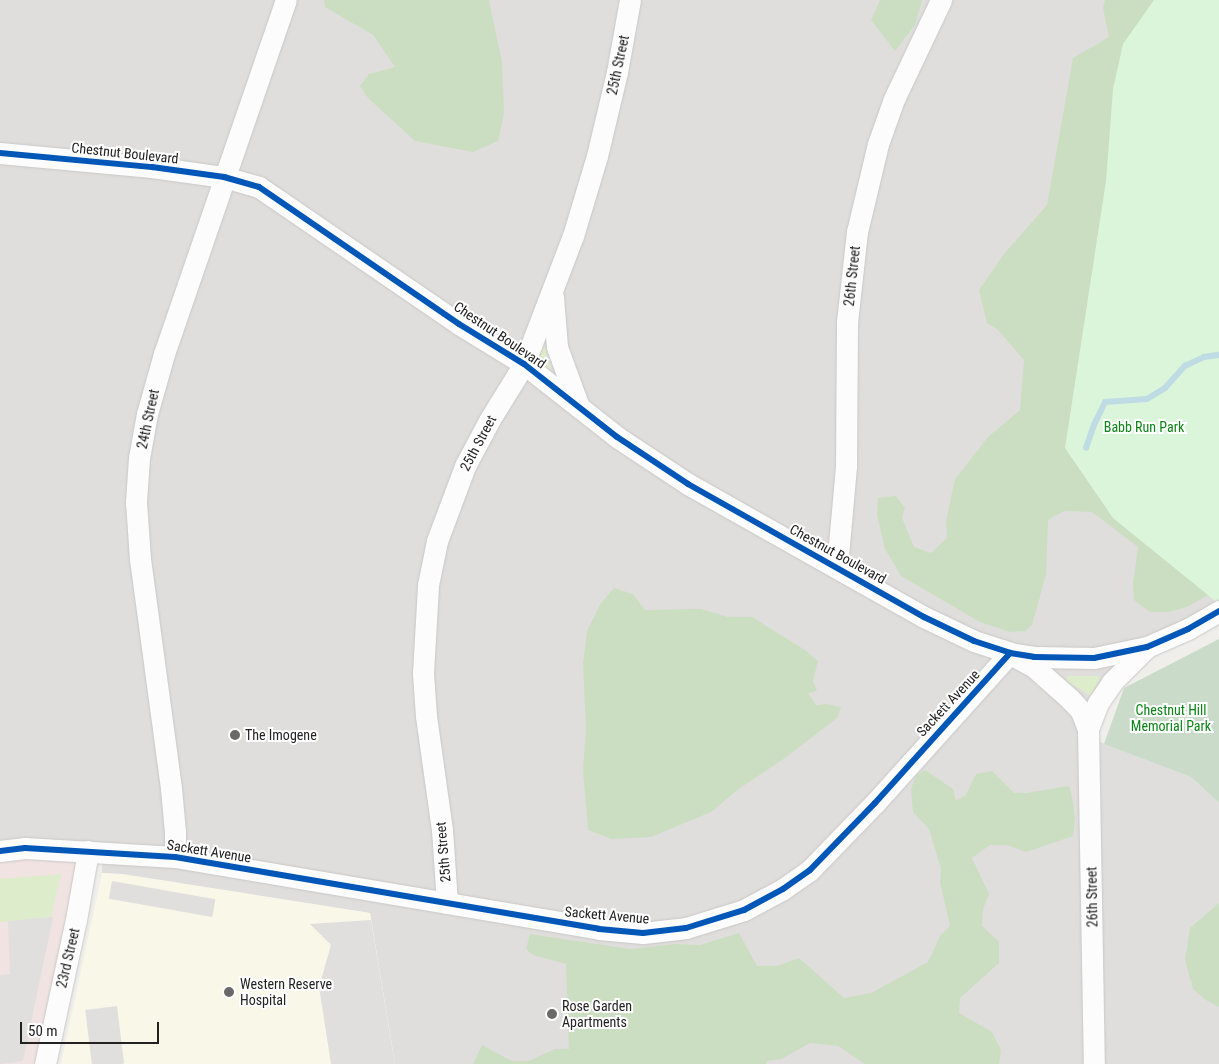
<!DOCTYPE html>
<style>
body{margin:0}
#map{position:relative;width:1219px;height:1064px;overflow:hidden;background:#f0eeeb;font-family:"Roboto Condensed",sans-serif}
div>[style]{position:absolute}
.residential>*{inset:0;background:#dfdedc}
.commercial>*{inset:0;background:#f1e3e1}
.education>*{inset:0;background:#f8f7e8}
.grass>*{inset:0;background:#ddeccb}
.forest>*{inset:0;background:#cbdec1}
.cemetery>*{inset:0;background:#cadbca}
.park>*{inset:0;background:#daf5da}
.parking>*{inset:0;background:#e0dfde;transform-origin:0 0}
.stream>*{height:5.5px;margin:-2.75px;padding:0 2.75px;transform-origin:2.75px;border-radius:2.75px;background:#bfdbe3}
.roads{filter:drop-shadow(0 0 1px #c9c8c7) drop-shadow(0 0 1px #c9c8c7)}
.minor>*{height:21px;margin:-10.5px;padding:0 10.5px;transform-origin:10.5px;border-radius:10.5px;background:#fdfcfc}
.cycleway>*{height:6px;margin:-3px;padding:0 3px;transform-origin:3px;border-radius:3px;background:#0057b8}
.dots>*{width:14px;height:14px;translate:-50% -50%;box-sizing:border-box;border:2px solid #fff;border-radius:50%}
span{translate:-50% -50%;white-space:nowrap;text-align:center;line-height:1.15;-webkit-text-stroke:4px #fff;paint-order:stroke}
.street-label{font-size:14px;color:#222}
.park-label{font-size:14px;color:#0c8416}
.poi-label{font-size:14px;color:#222}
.left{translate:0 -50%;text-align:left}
.scale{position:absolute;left:20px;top:1022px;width:139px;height:22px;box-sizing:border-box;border:2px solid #222;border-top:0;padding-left:6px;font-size:15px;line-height:18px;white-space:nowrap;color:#222;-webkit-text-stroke:4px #fff;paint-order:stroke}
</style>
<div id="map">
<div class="residential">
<i style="clip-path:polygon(0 0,1154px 0,1113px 518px,1219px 604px,1131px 662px,1089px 738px,1191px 777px,1219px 803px,1219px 1064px,395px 1064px,370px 913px,122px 874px,102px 873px,102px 853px,0 851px)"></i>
</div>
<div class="commercial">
<i style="clip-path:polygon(0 851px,88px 851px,45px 1064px,0 1064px)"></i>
</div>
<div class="education">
<i style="clip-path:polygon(102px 873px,122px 874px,370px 913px,395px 1064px,61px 1064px)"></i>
</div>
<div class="grass">
<i style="clip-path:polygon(543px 341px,550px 366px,551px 370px,548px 371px,536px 363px,535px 352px)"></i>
<i style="clip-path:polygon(1067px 676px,1096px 676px,1101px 677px,1090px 696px,1066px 680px)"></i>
<i style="clip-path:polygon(61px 874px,51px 917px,0 922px,0 879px)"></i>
</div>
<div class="forest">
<i style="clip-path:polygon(324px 0,489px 0,502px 62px,504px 113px,498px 141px,473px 152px,415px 141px,368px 98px,360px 86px,369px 74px,395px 67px,373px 35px,325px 7px)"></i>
<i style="clip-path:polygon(880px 0,922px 0,915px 25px,895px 51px,871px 20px)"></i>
<i style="clip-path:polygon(1105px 0,1219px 0,1219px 604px,1208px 595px,1187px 607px,1169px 612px,1150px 612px,1134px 600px,1133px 584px,1138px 547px,1092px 512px,1064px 511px,1048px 520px,1046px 575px,1032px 625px,1025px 631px,1010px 632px,980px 622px,901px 576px,885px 549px,877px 515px,878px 498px,896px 496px,905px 508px,902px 518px,914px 547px,931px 553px,947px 538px,946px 521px,955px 479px,988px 437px,1020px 410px,1024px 360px,997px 329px,987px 323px,979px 290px,1004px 254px,1047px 205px,1073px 58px,1109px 37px,1103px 8px)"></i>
<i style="clip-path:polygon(614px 588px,633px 594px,645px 610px,701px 609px,728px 617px,752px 617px,805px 650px,818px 661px,813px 681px,817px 691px,808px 693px,816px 705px,826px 704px,841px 707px,837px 718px,785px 758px,740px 788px,711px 812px,651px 837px,612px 839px,588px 830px,583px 771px,586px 730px,583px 664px,587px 631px,601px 603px)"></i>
<i style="clip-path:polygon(925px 770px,953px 789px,956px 801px,966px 795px,976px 774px,992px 771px,1014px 793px,1026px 793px,1069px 786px,1073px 802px,1075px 820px,1073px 836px,1026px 852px,1007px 845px,990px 845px,972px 858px,989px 894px,983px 909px,982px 926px,999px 942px,999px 963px,960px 998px,959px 1013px,992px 1032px,1001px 1050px,999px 1064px,865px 1064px,838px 1046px,810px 1043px,781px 1059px,767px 1061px,766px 1064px,473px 1064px,482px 1045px,512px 1061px,529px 1061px,555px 1049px,569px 1049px,566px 964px,533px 955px,526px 949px,530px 934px,630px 949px,675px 944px,700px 945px,739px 933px,757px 966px,777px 966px,799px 958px,844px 998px,871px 993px,928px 962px,940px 936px,950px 926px,940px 882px,941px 869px,929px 829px,913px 812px,911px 789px,916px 776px)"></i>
<i style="clip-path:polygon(1219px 903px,1219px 1007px,1206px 1000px,1193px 989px,1185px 960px,1190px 928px)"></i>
</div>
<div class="cemetery">
<i style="clip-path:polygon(1219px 639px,1219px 803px,1191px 777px,1104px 744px,1124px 688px)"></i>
</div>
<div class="park">
<i style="clip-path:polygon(1154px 0,1219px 0,1219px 604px,1113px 518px,1065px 448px,1106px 181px,1113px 89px,1123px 44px)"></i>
</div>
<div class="parking">
<i style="left:112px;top:881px;width:105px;height:18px;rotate:10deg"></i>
<i style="clip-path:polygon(53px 917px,23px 1061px,0 1064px,0 975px,10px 974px,8px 921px)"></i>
<i style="clip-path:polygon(371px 920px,395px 1064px,331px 1064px,319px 987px,331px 945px,310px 924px)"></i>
<i style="left:117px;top:1006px;width:58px;height:32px;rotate:83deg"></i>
</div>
<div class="stream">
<i style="left:1086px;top:448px;width:24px;rotate:-71deg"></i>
<i style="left:1094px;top:425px;width:25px;rotate:-64deg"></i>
<i style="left:1105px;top:402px;width:42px;rotate:-4.1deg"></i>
<i style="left:1147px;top:399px;width:21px;rotate:-31deg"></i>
<i style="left:1165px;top:388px;width:30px;rotate:-48deg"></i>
<i style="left:1185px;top:366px;width:21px;rotate:-25deg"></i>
<i style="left:1204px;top:357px;width:15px;rotate:-8deg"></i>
</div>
<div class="roads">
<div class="minor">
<i style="left:0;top:153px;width:153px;rotate:5.3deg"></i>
<i style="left:152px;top:167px;width:73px;rotate:7.9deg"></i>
<i style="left:224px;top:177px;width:36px;rotate:16deg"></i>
<i style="left:259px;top:187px;width:242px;rotate:34.4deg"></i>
<i style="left:459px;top:324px;width:76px;rotate:31.6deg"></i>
<i style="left:524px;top:364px;width:118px;rotate:38.1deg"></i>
<i style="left:617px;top:437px;width:85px;rotate:33.5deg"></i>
<i style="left:688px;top:484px;width:271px;rotate:29.4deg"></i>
<i style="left:924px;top:617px;width:55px;rotate:25.6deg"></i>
<i style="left:974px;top:641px;width:38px;rotate:18deg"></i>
<i style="left:1010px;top:653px;width:24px;rotate:9deg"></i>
<i style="left:1034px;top:657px;width:60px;rotate:1deg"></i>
<i style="left:1094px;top:658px;width:54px;rotate:-11.7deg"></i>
<i style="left:1147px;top:647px;width:45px;rotate:-23.7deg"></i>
<i style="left:1188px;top:629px;width:36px;rotate:-30deg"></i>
<i style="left:553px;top:297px;width:50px;rotate:85.4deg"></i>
<i style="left:557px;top:347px;width:64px;rotate:69.9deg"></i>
<i style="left:837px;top:567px;width:101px;rotate:-84.9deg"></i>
<i style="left:846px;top:466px;width:144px;rotate:-89.6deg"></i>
<i style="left:847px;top:322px;width:91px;rotate:-83.7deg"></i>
<i style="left:857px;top:232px;width:90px;rotate:-76.6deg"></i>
<i style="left:878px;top:144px;width:48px;rotate:-70.4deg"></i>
<i style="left:894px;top:99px;width:110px;rotate:-64.6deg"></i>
<i style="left:1016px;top:657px;width:21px;rotate:29deg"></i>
<i style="left:1034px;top:667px;width:48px;rotate:41.6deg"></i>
<i style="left:1070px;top:699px;width:16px;rotate:47deg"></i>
<i style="left:1081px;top:711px;width:19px;rotate:69deg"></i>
<i style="left:1088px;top:729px;width:335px;rotate:89deg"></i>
<i style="left:1088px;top:729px;width:28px;rotate:-69deg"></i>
<i style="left:1098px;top:703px;width:25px;rotate:-56deg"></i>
<i style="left:1112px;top:682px;width:48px;rotate:-45deg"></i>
<i style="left:0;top:851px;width:25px;rotate:-7deg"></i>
<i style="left:25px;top:848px;width:150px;rotate:3.4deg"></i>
<i style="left:175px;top:857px;width:430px;rotate:9.6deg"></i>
<i style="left:599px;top:929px;width:44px;rotate:5.2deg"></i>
<i style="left:643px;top:933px;width:43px;rotate:-6.6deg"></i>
<i style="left:686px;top:928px;width:61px;rotate:-17.2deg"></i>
<i style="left:744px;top:910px;width:44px;rotate:-28.3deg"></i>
<i style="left:783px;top:889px;width:33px;rotate:-35deg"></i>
<i style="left:810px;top:870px;width:93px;rotate:-45.9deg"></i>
<i style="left:875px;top:803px;width:202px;rotate:-48deg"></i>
<i style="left:175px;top:857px;width:25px;rotate:-90deg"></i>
<i style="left:175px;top:832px;width:44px;rotate:-95.2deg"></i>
<i style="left:171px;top:788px;width:231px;rotate:-97.7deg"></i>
<i style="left:140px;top:559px;width:57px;rotate:-94deg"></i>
<i style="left:136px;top:502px;width:44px;rotate:-86.1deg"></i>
<i style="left:139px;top:458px;width:45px;rotate:-79.7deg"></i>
<i style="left:147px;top:414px;width:62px;rotate:-74.2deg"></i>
<i style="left:164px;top:354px;width:374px;rotate:-71deg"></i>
<i style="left:447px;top:903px;width:73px;rotate:-93.9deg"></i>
<i style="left:442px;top:830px;width:115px;rotate:-98deg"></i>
<i style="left:426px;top:716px;width:43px;rotate:-94deg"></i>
<i style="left:423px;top:673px;width:88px;rotate:-86.7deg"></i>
<i style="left:428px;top:585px;width:45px;rotate:-78.4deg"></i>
<i style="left:437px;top:541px;width:80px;rotate:-69.5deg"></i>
<i style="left:465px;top:466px;width:53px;rotate:-62deg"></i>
<i style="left:490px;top:419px;width:65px;rotate:-58.3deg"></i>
<i style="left:524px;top:364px;width:137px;rotate:-69.1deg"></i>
<i style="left:573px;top:236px;width:84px;rotate:-73.3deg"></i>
<i style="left:597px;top:156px;width:86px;rotate:-76.6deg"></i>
<i style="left:617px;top:72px;width:73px;rotate:-79.8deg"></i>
<i style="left:45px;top:1064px;width:147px;rotate:-77.9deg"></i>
<i style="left:76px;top:920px;width:70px;rotate:-80.1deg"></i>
</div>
</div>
<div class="cycleway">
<i style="left:0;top:153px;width:153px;rotate:5.3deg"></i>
<i style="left:152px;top:167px;width:73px;rotate:7.9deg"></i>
<i style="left:224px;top:177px;width:36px;rotate:16deg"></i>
<i style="left:259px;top:187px;width:242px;rotate:34.4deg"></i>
<i style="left:459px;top:324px;width:76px;rotate:31.6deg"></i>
<i style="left:524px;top:364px;width:118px;rotate:38.1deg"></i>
<i style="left:617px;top:437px;width:85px;rotate:33.5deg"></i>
<i style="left:688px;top:484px;width:271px;rotate:29.4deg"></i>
<i style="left:924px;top:617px;width:55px;rotate:25.6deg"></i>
<i style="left:974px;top:641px;width:38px;rotate:18deg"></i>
<i style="left:1010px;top:653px;width:24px;rotate:9deg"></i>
<i style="left:1034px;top:657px;width:60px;rotate:1deg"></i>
<i style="left:1094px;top:658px;width:54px;rotate:-11.7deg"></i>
<i style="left:1147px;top:647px;width:45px;rotate:-23.7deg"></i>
<i style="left:1188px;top:629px;width:36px;rotate:-30deg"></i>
<i style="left:0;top:851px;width:25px;rotate:-7deg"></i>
<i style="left:25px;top:848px;width:150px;rotate:3.4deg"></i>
<i style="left:175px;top:857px;width:430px;rotate:9.6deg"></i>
<i style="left:599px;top:929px;width:44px;rotate:5.2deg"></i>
<i style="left:643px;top:933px;width:43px;rotate:-6.6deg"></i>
<i style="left:686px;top:928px;width:61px;rotate:-17.2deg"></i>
<i style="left:744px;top:910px;width:44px;rotate:-28.3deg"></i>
<i style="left:783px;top:889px;width:33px;rotate:-35deg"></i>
<i style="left:810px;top:870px;width:93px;rotate:-45.9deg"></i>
<i style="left:875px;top:803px;width:202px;rotate:-48deg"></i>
</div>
<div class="dots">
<i style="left:235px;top:735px;background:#6a6968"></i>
<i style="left:229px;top:992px;background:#6a6968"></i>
<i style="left:552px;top:1014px;background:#6a6968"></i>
</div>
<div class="street-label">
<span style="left:618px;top:65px;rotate:-78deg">25th Street</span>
<span style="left:125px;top:153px;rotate:6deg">Chestnut Boulevard</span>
<span style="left:852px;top:276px;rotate:-84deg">26th Street</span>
<span style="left:500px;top:335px;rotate:34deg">Chestnut Boulevard</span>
<span style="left:148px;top:419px;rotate:-78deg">24th Street</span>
<span style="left:478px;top:443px;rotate:-62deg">25th Street</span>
<span style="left:838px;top:554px;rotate:29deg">Chestnut Boulevard</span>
<span style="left:948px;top:703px;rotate:-47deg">Sackett Avenue</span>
<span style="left:209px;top:851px;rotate:9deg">Sackett Avenue</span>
<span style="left:443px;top:852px;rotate:-95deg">25th Street</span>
<span style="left:1092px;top:897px;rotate:-91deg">26th Street</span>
<span style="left:607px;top:915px;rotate:5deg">Sackett Avenue</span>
<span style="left:68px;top:958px;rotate:-77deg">23rd Street</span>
</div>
<div class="park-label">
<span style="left:1144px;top:427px">Babb Run Park</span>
<span style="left:1171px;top:718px">Chestnut Hill<br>Memorial Park</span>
</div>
<div class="poi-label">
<span class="left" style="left:245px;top:735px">The Imogene</span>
<span class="left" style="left:240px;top:992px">Western Reserve<br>Hospital</span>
<span class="left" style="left:562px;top:1014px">Rose Garden<br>Apartments</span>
</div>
<div class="scale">50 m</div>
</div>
